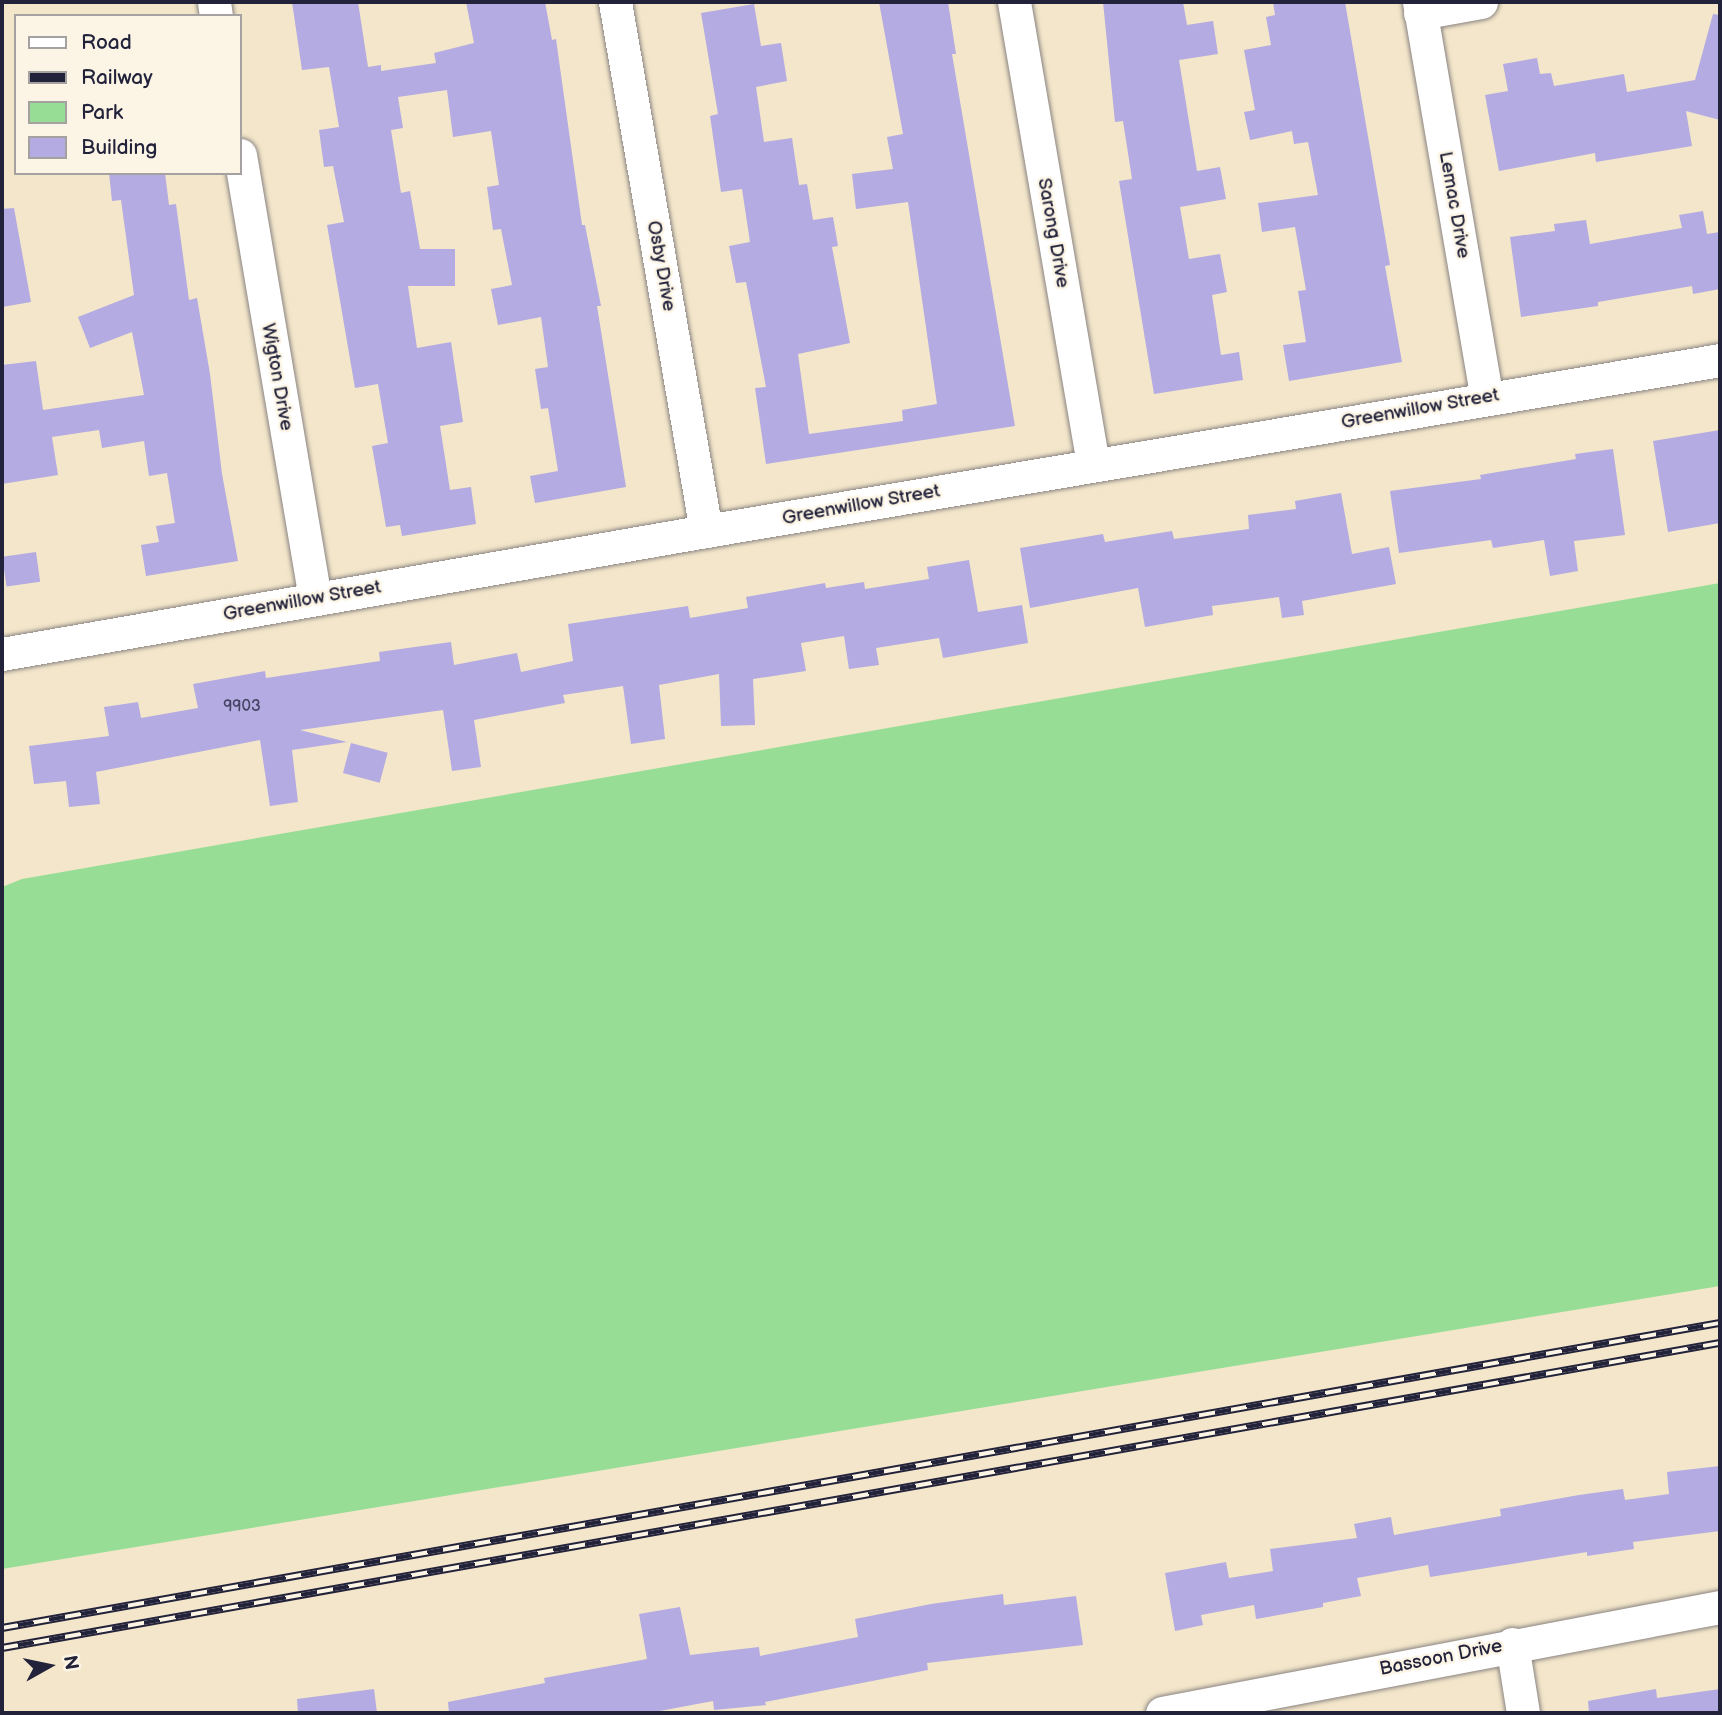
<!DOCTYPE html>
<style>
body{margin:0}
#map{position:relative;width:1722px;height:1715px;overflow:hidden;background:#f3e6ca;font-family:"Balsamiq Sans",sans-serif}
div>[style]{position:absolute}
.green>*{inset:0;background:#98dd96}
.building>*{inset:0;background:#b3abe1;transform-origin:0 0}
.roads{filter:drop-shadow(0 0 2px #8a8482) drop-shadow(0 0 2px #8a8482)}
.minor>*{height:33px;margin:-16.5px;padding:0 16.5px;transform-origin:16.5px;border-radius:16.5px;background:#fff}
.rail>*{height:8px;margin-top:-4px;transform-origin:0;background:repeating-linear-gradient(90deg,#fcf5e5 0 16px,#22223b 0 32px);box-sizing:border-box;border-block:2px solid #22223b}
span{translate:-50% -50%;white-space:nowrap;text-align:center;line-height:1.15;-webkit-text-stroke:5px #fcf5e5;paint-order:stroke}
.number-label{font-size:16px;color:#464464}
.number-label span{-webkit-text-stroke-width:0}
.street-label{font-size:19px;color:#22223b}
.frame{position:absolute;inset:0;border:4px solid #22223b;pointer-events:none}
.legend{position:absolute;left:14px;top:14px;width:228px;height:161px;box-sizing:border-box;background:#fcf5e5;border:2px solid #a5a1a1;margin:0;padding:9px 12px;list-style:none;font-size:21px;color:#22223b}
.legend li{display:flex;align-items:center;gap:14px;height:35px}
.legend b{width:35px;border:2px solid #a5a1a1}
.north{position:absolute;left:14px;top:1631px;width:70px;height:70px;-webkit-text-stroke:5px #fcf5e5;paint-order:stroke;rotate:81deg;font-size:19px;font-weight:700;line-height:28px;text-align:center;color:#22223b}
.north::after{content:'';display:block;margin:auto;width:24px;height:32px;background:#22223b;clip-path:polygon(50% 0,100% 100%,50% 72%,0 100%)}
</style>
<div id="map">
<div class="green">
<i style="clip-path:polygon(1720px 583px,1720px 1286px,2px 1569px,2px 887px,22px 879px)"></i>
</div>
<div class="building">
<i style="clip-path:polygon(292px 2px,358px 2px,368px 67px,381px 65px,381px 71px,436px 63px,434px 53px,474px 43px,466px 2px,545px 2px,552px 40px,556px 39px,582px 225px,585px 225px,601px 306px,597px 306px,626px 487px,535px 503px,530px 476px,558px 471px,548px 408px,541px 409px,535px 369px,548px 367px,541px 317px,498px 325px,491px 289px,512px 285px,501px 229px,493px 230px,487px 187px,499px 185px,491px 131px,453px 137px,447px 90px,398px 97px,403px 128px,391px 130px,401px 193px,410px 191px,420px 249px,455px 249px,455px 286px,408px 286px,417px 348px,451px 342px,463px 422px,440px 426px,450px 490px,471px 487px,476px 524px,402px 536px,400px 525px,386px 527px,372px 446px,388px 443px,378px 384px,355px 388px,327px 225px,344px 222px,333px 166px,324px 167px,319px 130px,339px 127px,329px 67px,302px 70px)"></i>
<i style="clip-path:polygon(879px 2px,948px 2px,956px 54px,952px 54px,1015px 426px,766px 464px,755px 388px,766px 387px,746px 282px,736px 283px,729px 246px,750px 242px,742px 189px,721px 192px,710px 116px,718px 114px,701px 13px,754px 4px,761px 46px,781px 43px,787px 81px,756px 87px,764px 142px,792px 138px,799px 185px,807px 184px,813px 220px,833px 217px,838px 246px,832px 247px,850px 343px,798px 354px,809px 434px,903px 421px,902px 410px,937px 404px,908px 202px,856px 209px,852px 174px,893px 169px,887px 137px,903px 134px)"></i>
<i style="clip-path:polygon(1103px 2px,1183px 2px,1187px 25px,1213px 21px,1218px 54px,1179px 60px,1197px 171px,1220px 167px,1226px 199px,1180px 207px,1189px 259px,1220px 254px,1227px 292px,1212px 295px,1221px 355px,1239px 352px,1243px 380px,1154px 394px,1119px 181px,1132px 179px,1123px 121px,1115px 122px)"></i>
<i style="clip-path:polygon(1273px 2px,1345px 2px,1390px 265px,1385px 266px,1402px 362px,1289px 381px,1283px 345px,1306px 342px,1298px 291px,1306px 290px,1295px 227px,1262px 232px,1258px 203px,1318px 195px,1308px 142px,1294px 144px,1292px 131px,1250px 140px,1244px 112px,1255px 110px,1244px 50px,1271px 45px,1266px 17px,1275px 15px)"></i>
<i style="clip-path:polygon(1713px 14px,1720px 15px,1720px 120px,1686px 111px,1692px 146px,1596px 162px,1595px 153px,1499px 171px,1485px 95px,1508px 91px,1503px 64px,1537px 58px,1540px 74px,1551px 73px,1554px 86px,1624px 74px,1627px 92px,1695px 80px)"></i>
<i style="clip-path:polygon(109px 173px,165px 173px,169px 205px,176px 204px,189px 300px,197px 298px,210px 374px,222px 474px,238px 561px,146px 576px,141px 545px,159px 542px,156px 526px,175px 523px,167px 473px,149px 476px,144px 441px,102px 448px,99px 430px,52px 437px,58px 475px,2px 484px,2px 365px,36px 361px,43px 410px,144px 395px,132px 332px,90px 348px,78px 317px,134px 295px,121px 200px,112px 201px)"></i>
<i style="clip-path:polygon(14px 208px,31px 302px,2px 307px,2px 209px)"></i>
<i style="clip-path:polygon(1703px 211px,1707px 234px,1720px 232px,1720px 289px,1693px 294px,1692px 286px,1598px 302px,1598px 306px,1521px 317px,1510px 237px,1555px 231px,1554px 224px,1586px 220px,1590px 244px,1682px 228px,1679px 215px)"></i>
<i style="clip-path:polygon(1720px 430px,1720px 523px,1668px 532px,1653px 441px)"></i>
<i style="clip-path:polygon(1613px 449px,1625px 535px,1574px 541px,1578px 571px,1550px 576px,1544px 540px,1493px 548px,1491px 540px,1399px 553px,1390px 491px,1481px 479px,1480px 475px,1576px 459px,1575px 454px)"></i>
<i style="clip-path:polygon(1341px 493px,1352px 554px,1389px 547px,1396px 584px,1302px 601px,1304px 615px,1282px 618px,1279px 597px,1212px 606px,1213px 615px,1145px 627px,1138px 588px,1030px 608px,1020px 548px,1103px 534px,1105px 542px,1172px 531px,1174px 539px,1249px 529px,1248px 515px,1296px 509px,1295px 501px)"></i>
<i style="left:36px;top:552px;width:30px;height:34px;rotate:82deg"></i>
<i style="clip-path:polygon(969px 560px,978px 612px,1022px 605px,1028px 643px,943px 658px,939px 638px,876px 648px,879px 665px,849px 669px,844px 636px,801px 643px,806px 671px,753px 679px,755px 725px,721px 726px,719px 674px,659px 685px,665px 739px,631px 744px,623px 686px,563px 695px,565px 703px,474px 720px,481px 767px,452px 771px,443px 710px,300px 730px,347px 742px,292px 750px,298px 802px,270px 806px,260px 740px,96px 772px,100px 804px,69px 807px,66px 781px,34px 784px,29px 746px,109px 736px,104px 707px,138px 702px,141px 718px,198px 708px,193px 684px,265px 671px,266px 678px,380px 661px,379px 652px,451px 642px,454px 665px,517px 653px,521px 672px,573px 661px,568px 624px,688px 606px,690px 618px,748px 608px,746px 597px,825px 583px,826px 588px,864px 582px,865px 589px,929px 579px,927px 567px)"></i>
<i style="left:351px;top:743px;width:38px;height:31px;rotate:15deg"></i>
<i style="clip-path:polygon(1720px 1466px,1720px 1531px,1633px 1542px,1634px 1549px,1587px 1556px,1587px 1552px,1430px 1577px,1428px 1565px,1357px 1578px,1361px 1596px,1323px 1603px,1323px 1607px,1256px 1619px,1254px 1605px,1201px 1615px,1203px 1625px,1175px 1631px,1165px 1573px,1226px 1562px,1229px 1578px,1273px 1571px,1270px 1549px,1357px 1538px,1354px 1524px,1391px 1517px,1394px 1535px,1501px 1516px,1500px 1509px,1579px 1495px,1623px 1489px,1625px 1500px,1669px 1494px,1667px 1472px)"></i>
<i style="clip-path:polygon(1003px 1594px,1004px 1605px,1076px 1596px,1083px 1645px,927px 1663px,928px 1670px,765px 1702px,766px 1705px,714px 1710px,713px 1701px,649px 1713px,449px 1713px,448px 1702px,545px 1683px,544px 1678px,647px 1659px,639px 1614px,680px 1607px,690px 1655px,759px 1647px,760px 1656px,858px 1637px,855px 1619px,931px 1604px)"></i>
<i style="clip-path:polygon(374px 1689px,377px 1713px,298px 1713px,297px 1699px)"></i>
<i style="clip-path:polygon(1656px 1689px,1657px 1698px,1720px 1689px,1720px 1713px,1589px 1713px,1588px 1701px)"></i>
</div>
<div class="roads">
<div class="minor">
<i style="left:214px;top:2px;width:14px;rotate:82deg"></i>
<i style="left:615px;top:2px;width:537px;rotate:80.24deg"></i>
<i style="left:1014px;top:2px;width:470px;rotate:80.3deg"></i>
<i style="left:1419px;top:2px;width:402px;rotate:80.3deg"></i>
<i style="left:1420px;top:13px;width:62px;rotate:-10.2deg"></i>
<i style="left:240px;top:155px;width:449px;rotate:80.4deg"></i>
<i style="left:2px;top:654px;width:715px;rotate:-9.91deg"></i>
<i style="left:706px;top:531px;width:1028px;rotate:-9.57deg"></i>
<i style="left:1512px;top:1644px;width:70px;rotate:80.9deg"></i>
<i style="left:1162px;top:1713px;width:568px;rotate:-10.76deg"></i>
</div>
</div>
<div class="rail">
<i style="left:2px;top:1628px;width:1745px;rotate:-10.07deg"></i>
<i style="left:2px;top:1648px;width:1745px;rotate:-10.07deg"></i>
</div>
<div class="number-label">
<span style="left:242px;top:707px">9903</span>
</div>
<div class="street-label">
<span style="left:1454px;top:205px;rotate:80deg">Lemac Drive</span>
<span style="left:1053px;top:233px;rotate:80deg">Sarong Drive</span>
<span style="left:661px;top:266px;rotate:80deg">Osby Drive</span>
<span style="left:277px;top:377px;rotate:80deg">Wigton Drive</span>
<span style="left:1420px;top:409px;rotate:-10deg">Greenwillow Street</span>
<span style="left:861px;top:505px;rotate:-10deg">Greenwillow Street</span>
<span style="left:302px;top:601px;rotate:-10deg">Greenwillow Street</span>
<span style="left:1441px;top:1658px;rotate:-11deg">Bassoon Drive</span>
</div>
<div class="frame"></div>
<ul class="legend">
<li><b style="height:9px;background:#fff"></b>Road</li>
<li><b style="height:9px;background:#22223b"></b>Railway</li>
<li><b style="height:19px;background:#98dd96"></b>Park</li>
<li><b style="height:19px;background:#b3abe1"></b>Building</li>
</ul>
<div class="north">N</div>
</div>
